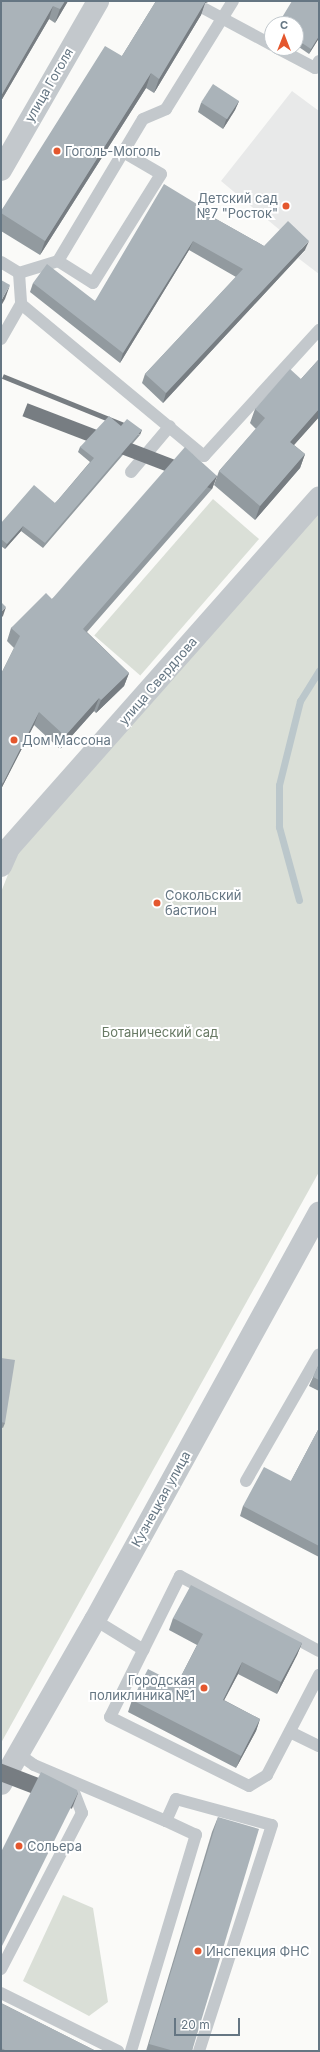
<!DOCTYPE html>
<meta charset="utf-8">
<style>
body{margin:0}
#map{position:relative;width:320px;height:2052px;overflow:hidden;background:#fafaf8;font-family:Inter,sans-serif}
div>[style]{position:absolute}
.built>*{inset:0;background:#e8e9e9}
.green>*{inset:0;background:#dadfd7;transform-origin:0 0}
.stream>*{height:7px;margin:-3.5px;padding:0 3.5px;transform-origin:3.5px;border-radius:3.5px;background:#bbc7cb}
.service>*{height:12px;margin:-6px;padding:0 6px;transform-origin:6px;border-radius:6px;background:#c3c8cc}
.minor>*{height:22px;margin:-11px;padding:0 11px;transform-origin:11px;border-radius:11px;background:#c3c8cc}
.wall>*{inset:0;background:#929a9f}
.shaded-wall>*{inset:0;background:#777d82;transform-origin:0 0}
.building>*{inset:0;background:#aab3b9;transform-origin:0 0}
.dots>*{width:11px;height:11px;translate:-50% -50%;box-sizing:border-box;border:2px solid #fff;border-radius:50%}
span{translate:-50% -50%;white-space:nowrap;text-align:center;line-height:1.15;-webkit-text-stroke:4px #fff;paint-order:stroke}
.street-label{font-size:13px;color:#657683}
.poi-label{font-size:13px;color:#657683}
.left{translate:0 -50%;text-align:left}
.right{translate:-100% -50%;text-align:right}
.park-label{font-size:13px;color:#687a64}
.frame{position:absolute;inset:0;border:2px solid #657683;pointer-events:none}
.north{position:absolute;left:264px;top:16px;width:40px;height:40px;box-sizing:border-box;background:#fff;border:1px solid #c1c8cd;border-radius:50%;rotate:0deg;font-size:11px;font-weight:700;line-height:16px;text-align:center;color:#657683}
.north::after{content:'';display:block;margin:auto;width:14px;height:18px;background:#e4572e;clip-path:polygon(50% 0,100% 100%,50% 72%,0 100%)}
.scale{position:absolute;left:174px;top:2018px;width:66px;height:18px;box-sizing:border-box;border:2px solid #657683;border-top:0;padding-left:5px;font-size:12px;line-height:14px;white-space:nowrap;color:#657683;-webkit-text-stroke:3px #fff;paint-order:stroke}
</style>
<div id="map">
<div class="built">
<i style="clip-path:polygon(292px 91px,319px 111px,319px 274px,298px 258px,305px 251px,221px 181px)"></i>
</div>
<div class="green">
<i style="left:213px;top:499px;width:61px;height:181px;rotate:41deg"></i>
<i style="clip-path:polygon(319px 501px,319px 1172px,1px 1743px,1px 892px,15px 857px)"></i>
<i style="clip-path:polygon(63px 1895px,93px 1908px,108px 2002px,89px 2016px,23px 1981px)"></i>
</div>
<div class="stream">
<i style="left:299px;top:900px;width:76px;rotate:-105.3deg"></i>
<i style="left:279px;top:827px;width:42px;rotate:-90deg"></i>
<i style="left:279px;top:785px;width:87px;rotate:-76deg"></i>
<i style="left:300px;top:701px;width:36px;rotate:-58deg"></i>
</div>
<div class="service">
<i style="left:205px;top:9px;width:76px;rotate:28.2deg"></i>
<i style="left:277px;top:48px;width:43px;rotate:27.8deg"></i>
<i style="left:315px;top:68px;width:8px;rotate:-60deg"></i>
<i style="left:58px;top:261px;width:41px;rotate:32.2deg"></i>
<i style="left:93px;top:283px;width:128px;rotate:-58deg"></i>
<i style="left:161px;top:174px;width:44px;rotate:-149.9deg"></i>
<i style="left:1px;top:262px;width:21px;rotate:31deg"></i>
<i style="left:19px;top:273px;width:41px;rotate:-17.1deg"></i>
<i style="left:58px;top:261px;width:165px;rotate:-59.1deg"></i>
<i style="left:143px;top:119px;width:25px;rotate:-23deg"></i>
<i style="left:166px;top:109px;width:127px;rotate:-58.2deg"></i>
<i style="left:19px;top:273px;width:31px;rotate:86deg"></i>
<i style="left:21px;top:304px;width:238px;rotate:39.7deg"></i>
<i style="left:204px;top:456px;width:171px;rotate:-47.6deg"></i>
<i style="left:1px;top:339px;width:40px;rotate:-60.3deg"></i>
<i style="left:131px;top:472px;width:60px;rotate:-49.7deg"></i>
<i style="left:246px;top:1481px;width:146px;rotate:-60.1deg"></i>
<i style="left:95px;top:1620px;width:57px;rotate:31.5deg"></i>
<i style="left:319px;top:1651px;width:158px;rotate:-151.7deg"></i>
<i style="left:180px;top:1576px;width:157px;rotate:116.4deg"></i>
<i style="left:110px;top:1717px;width:155px;rotate:26.4deg"></i>
<i style="left:249px;top:1786px;width:21px;rotate:-31deg"></i>
<i style="left:267px;top:1775px;width:113px;rotate:-62.5deg"></i>
<i style="left:290px;top:1732px;width:32px;rotate:26deg"></i>
<i style="left:17px;top:1753px;width:21px;rotate:35deg"></i>
<i style="left:34px;top:1765px;width:143px;rotate:23deg"></i>
<i style="left:166px;top:1821px;width:24px;rotate:-66deg"></i>
<i style="left:176px;top:1799px;width:99px;rotate:15.2deg"></i>
<i style="left:272px;top:1825px;width:237px;rotate:107.9deg"></i>
<i style="left:1px;top:1969px;width:176px;rotate:-62.6deg"></i>
<i style="left:82px;top:1813px;width:31px;rotate:-111deg"></i>
<i style="left:1px;top:1993px;width:131px;rotate:26.4deg"></i>
<i style="left:131px;top:2051px;width:226px;rotate:-73.3deg"></i>
<i style="left:196px;top:1835px;width:33px;rotate:-155deg"></i>
</div>
<div class="minor">
<i style="left:1px;top:170px;width:195px;rotate:-60.1deg"></i>
<i style="left:1px;top:866px;width:20px;rotate:-66deg"></i>
<i style="left:9px;top:848px;width:468px;rotate:-48.5deg"></i>
<i style="left:1px;top:1784px;width:189px;rotate:-60.2deg"></i>
<i style="left:95px;top:1620px;width:465px;rotate:-61.2deg"></i>
</div>
<div class="wall">
<i style="clip-path:polygon(1px 1px,68px 1px,55px 23px,49px 19px,1px 101px)"></i>
<i style="clip-path:polygon(156px 1px,209px 1px,208px 2px,205px 3px,201px 15px,154px 93px,146px 88px,40px 255px,1px 231px,1px 211px,122px 56px)"></i>
<i style="clip-path:polygon(296px 24px,319px 38px,309px 54px,296px 45px)"></i>
<i style="clip-path:polygon(239px 101px,235px 110px,223px 129px,198px 112px,201px 103px)"></i>
<i style="clip-path:polygon(210px 212px,209px 215px,264px 246px,305px 250px,163px 403px,142px 383px,145px 374px,236px 277px,189px 250px,120px 363px,30px 292px,33px 283px,95px 301px)"></i>
<i style="clip-path:polygon(319px 359px,319px 417px,294px 445px,305px 454px,300px 468px,255px 520px,214px 485px,219px 471px,256px 429px,250px 423px,255px 409px,301px 379px)"></i>
<i style="clip-path:polygon(121px 426px,140px 435px,43px 548px,21px 531px,5px 549px,1px 546px,1px 523px,55px 503px,58px 500px,90px 462px,78px 452px,80px 447px)"></i>
<i style="clip-path:polygon(217px 476px,212px 489px,87px 632px,129px 673px,124px 686px,96px 713px,94px 711px,60px 749px,34px 725px,1px 789px,1px 674px,14px 648px,7px 641px,11px 628px,52px 599px)"></i>
<i style="clip-path:polygon(1px 1358px,5px 1423px,3px 1428px,1px 1427px)"></i>
<i style="clip-path:polygon(319px 1364px,319px 1391px,309px 1386px,313px 1377px)"></i>
<i style="clip-path:polygon(319px 1428px,319px 1557px,240px 1516px,243px 1506px,291px 1481px)"></i>
<i style="clip-path:polygon(173px 1618px,302px 1643px,297px 1655px,277px 1694px,238px 1674px,224px 1700px,260px 1719px,256px 1731px,236px 1768px,128px 1712px,132px 1700px,177px 1684px,197px 1645px,169px 1630px)"></i>
<i style="clip-path:polygon(218px 1817px,192px 2051px,146px 2051px,212px 1832px)"></i>
<i style="clip-path:polygon(1px 2003px,96px 2051px,1px 2051px)"></i>
</div>
<div class="shaded-wall">
<i style="clip-path:polygon(65px 1px,68px 1px,55px 23px,60px 9px)"></i>
<i style="clip-path:polygon(200px 1px,209px 1px,208px 2px,205px 3px,201px 15px,154px 93px,159px 79px)"></i>
<i style="clip-path:polygon(53px 6px,49px 19px,1px 101px,1px 96px)"></i>
<i style="clip-path:polygon(319px 36px,319px 38px,309px 54px,311px 49px)"></i>
<i style="clip-path:polygon(151px 73px,146px 88px,40px 255px,45px 241px)"></i>
<i style="clip-path:polygon(239px 101px,235px 110px,223px 129px,226px 120px)"></i>
<i style="clip-path:polygon(193px 241px,189px 250px,120px 363px,123px 353px)"></i>
<i style="clip-path:polygon(309px 241px,305px 250px,163px 403px,166px 393px)"></i>
<i style="clip-path:polygon(10px 285px,5px 299px,1px 306px,1px 301px)"></i>
<i style="clip-path:polygon(319px 409px,319px 417px,285px 455px,290px 442px)"></i>
<i style="left:142px;top:430px;width:5px;height:149px;rotate:112deg"></i>
<i style="clip-path:polygon(305px 454px,300px 468px,255px 520px,260px 506px)"></i>
<i style="left:217px;top:476px;width:14px;height:203px;rotate:111deg"></i>
<i style="clip-path:polygon(23px 526px,21px 531px,5px 549px,7px 544px)"></i>
<i style="clip-path:polygon(6px 607px,3px 616px,1px 618px,1px 612px)"></i>
<i style="clip-path:polygon(129px 673px,124px 686px,96px 713px,101px 700px)"></i>
<i style="clip-path:polygon(99px 698px,94px 711px,60px 749px,65px 736px)"></i>
<i style="clip-path:polygon(39px 712px,34px 725px,1px 789px,1px 787px,3px 783px)"></i>
<i style="clip-path:polygon(302px 1643px,297px 1655px,277px 1694px,281px 1682px)"></i>
<i style="clip-path:polygon(242px 1662px,238px 1674px,218px 1712px,223px 1700px)"></i>
<i style="clip-path:polygon(260px 1719px,256px 1731px,236px 1768px,241px 1756px)"></i>
<i style="left:78px;top:1793px;width:17px;height:173px;rotate:111deg"></i>
</div>
<div class="building">
<i style="clip-path:polygon(1px 1px,65px 1px,60px 9px,53px 6px,1px 96px)"></i>
<i style="clip-path:polygon(156px 1px,206px 1px,159px 79px,151px 73px,45px 241px,1px 213px,1px 211px,105px 46px,122px 56px)"></i>
<i style="clip-path:polygon(292px 1px,319px 1px,319px 36px,311px 49px,296px 39px,296px 24px,278px 24px)"></i>
<i style="left:213px;top:84px;width:31px;height:22px;rotate:33deg"></i>
<i style="clip-path:polygon(164px 184px,210px 212px,209px 215px,264px 246px,288px 221px,309px 241px,166px 393px,145px 374px,243px 269px,193px 241px,123px 353px,33px 283px,47px 264px,95px 301px)"></i>
<i style="clip-path:polygon(1px 280px,10px 285px,1px 301px)"></i>
<i style="clip-path:polygon(319px 359px,319px 409px,290px 442px,305px 454px,260px 506px,219px 471px,265px 418px,255px 409px,290px 369px,301px 379px)"></i>
<i style="clip-path:polygon(109px 416px,121px 426px,127px 419px,142px 430px,45px 543px,23px 526px,7px 544px,1px 539px,1px 523px,34px 485px,55px 503px,58px 500px,94px 458px,80px 447px)"></i>
<i style="clip-path:polygon(185px 447px,217px 476px,83px 629px,129px 673px,101px 700px,99px 698px,65px 736px,39px 712px,3px 783px,1px 782px,1px 674px,20px 636px,11px 628px,46px 593px,52px 599px)"></i>
<i style="clip-path:polygon(1px 602px,6px 607px,1px 612px)"></i>
<i style="clip-path:polygon(1px 1358px,15px 1360px,5px 1423px,1px 1422px)"></i>
<i style="clip-path:polygon(319px 1364px,319px 1380px,313px 1377px)"></i>
<i style="clip-path:polygon(319px 1428px,319px 1546px,243px 1506px,264px 1467px,291px 1481px)"></i>
<i style="clip-path:polygon(191px 1585px,302px 1643px,281px 1682px,242px 1662px,223px 1700px,260px 1719px,241px 1756px,132px 1700px,148px 1669px,177px 1684px,203px 1634px,173px 1618px)"></i>
<i style="clip-path:polygon(41px 1772px,77px 1790px,78px 1793px,1px 1948px,1px 1852px)"></i>
<i style="clip-path:polygon(218px 1817px,259px 1829px,192px 2051px,174px 2051px,149px 2044px)"></i>
<i style="clip-path:polygon(1px 2003px,96px 2051px,7px 2051px,1px 2048px)"></i>
</div>
<div class="dots">
<i style="left:57px;top:151px;background:#e4572e"></i>
<i style="left:286px;top:206px;background:#e4572e"></i>
<i style="left:14px;top:740px;background:#e4572e"></i>
<i style="left:157px;top:903px;background:#e4572e"></i>
<i style="left:204px;top:1688px;background:#e4572e"></i>
<i style="left:19px;top:1846px;background:#e4572e"></i>
<i style="left:198px;top:1951px;background:#e4572e"></i>
</div>
<div class="street-label">
<span style="left:49px;top:85px;rotate:-60deg">улица Гоголя</span>
<span style="left:158px;top:681px;rotate:-49deg">улица Свердлова</span>
<span style="left:161px;top:1499px;rotate:-61deg">Кузнецкая улица</span>
</div>
<div class="poi-label">
<span class="left" style="left:65px;top:151px">Гоголь-Моголь</span>
<span class="right" style="left:278px;top:206px">Детский сад<br>№7 "Росток"</span>
<span class="left" style="left:22px;top:740px">Дом Масcона</span>
<span class="left" style="left:165px;top:903px">Сокольский<br>бастион</span>
<span class="right" style="left:195px;top:1688px">Городская<br>поликлиника №1</span>
<span class="left" style="left:27px;top:1846px">Сольера</span>
<span class="left" style="left:206px;top:1951px">Инспекция ФНС</span>
</div>
<div class="park-label">
<span style="left:160px;top:1032px">Ботанический сад</span>
</div>
<div class="frame"></div>
<div class="north">С</div>
<div class="scale">20 m</div>
</div>
